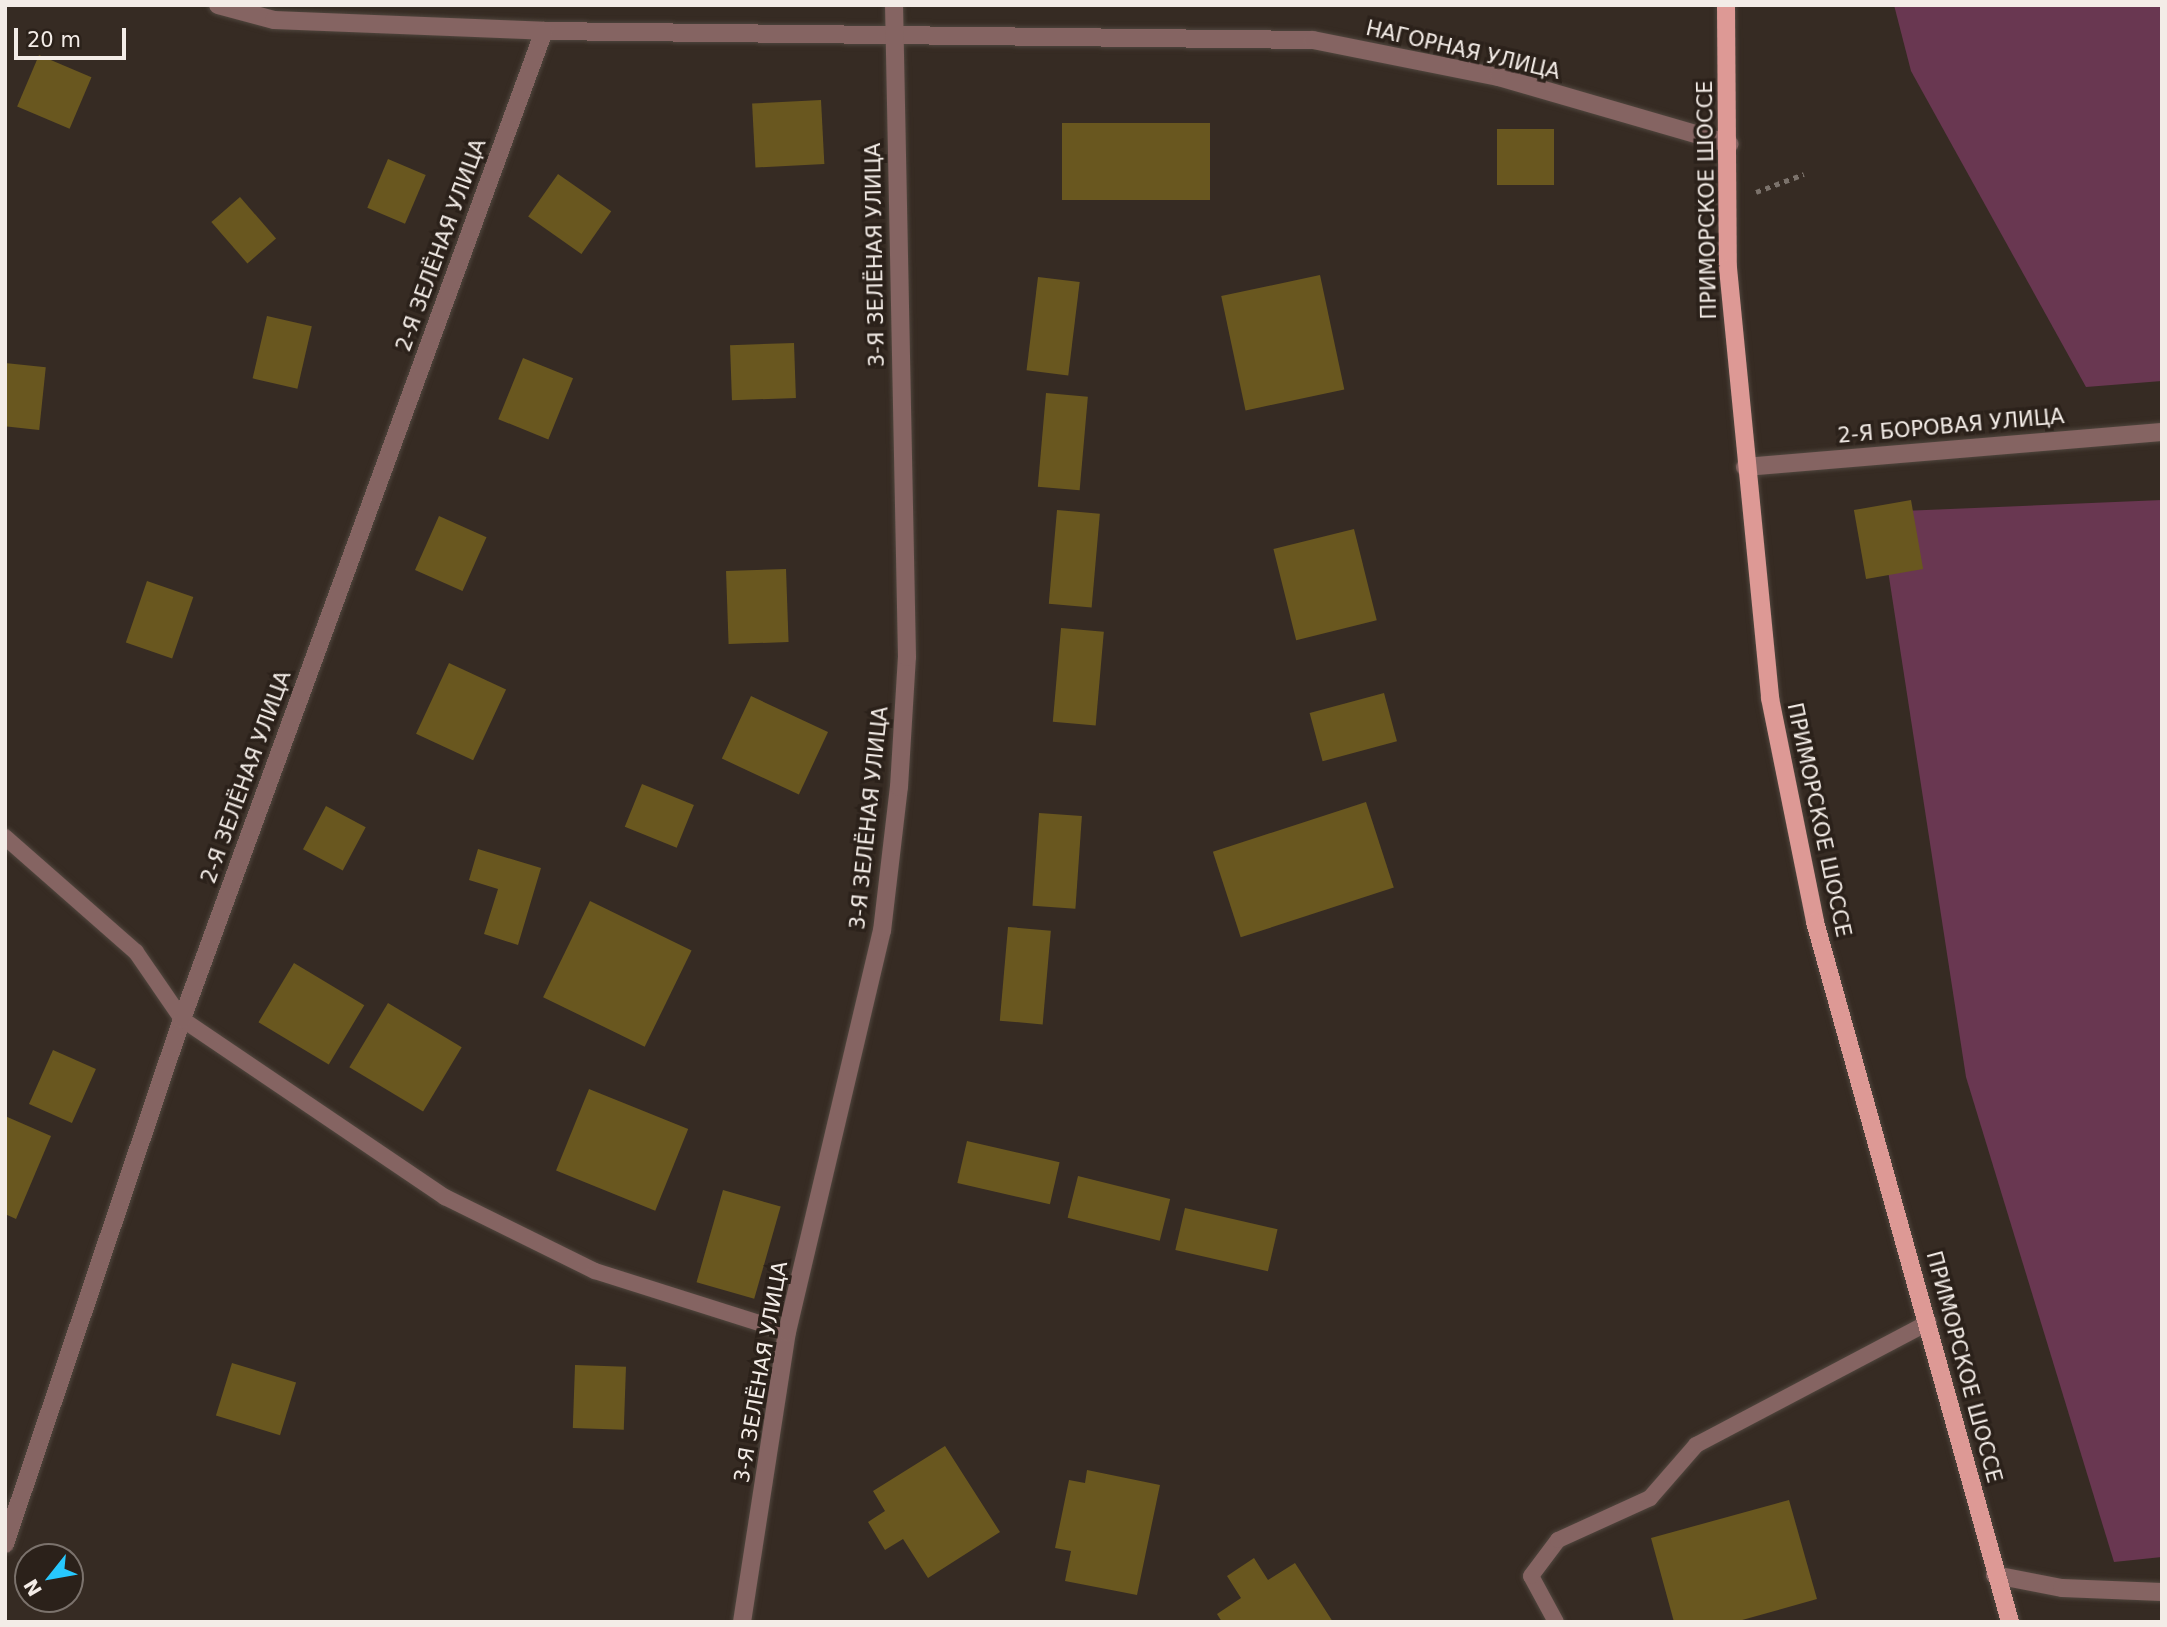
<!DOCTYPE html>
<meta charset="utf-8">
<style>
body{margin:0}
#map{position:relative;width:2167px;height:1627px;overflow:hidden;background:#362b23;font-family:"DejaVu Sans",sans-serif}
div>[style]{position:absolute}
.green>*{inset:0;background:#693751}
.building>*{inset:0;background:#69571f;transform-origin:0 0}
.path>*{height:4.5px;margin-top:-2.25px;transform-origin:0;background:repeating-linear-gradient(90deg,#7b726b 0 5px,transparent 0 10px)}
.roads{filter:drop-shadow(0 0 2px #50463e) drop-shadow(0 0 2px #50463e)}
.lane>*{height:16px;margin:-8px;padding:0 8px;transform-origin:8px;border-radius:8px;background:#856462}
.street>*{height:18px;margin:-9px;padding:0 9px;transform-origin:9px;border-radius:9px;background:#856462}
.primary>*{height:18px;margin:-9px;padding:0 9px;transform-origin:9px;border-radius:9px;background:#dd9995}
span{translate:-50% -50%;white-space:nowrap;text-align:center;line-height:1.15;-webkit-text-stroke:7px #2b211a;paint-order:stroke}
.street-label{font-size:21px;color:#f3ece7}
.frame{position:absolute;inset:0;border:7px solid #f3ece7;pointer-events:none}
.north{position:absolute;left:14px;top:1543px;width:70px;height:70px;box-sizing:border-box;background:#2b211a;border:2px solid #7b726c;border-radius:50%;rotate:239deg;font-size:19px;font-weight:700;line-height:28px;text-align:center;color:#f3ece7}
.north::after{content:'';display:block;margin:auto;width:24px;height:32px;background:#27c8fe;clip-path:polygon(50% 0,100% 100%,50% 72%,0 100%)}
.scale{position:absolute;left:14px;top:28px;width:112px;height:32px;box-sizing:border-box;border:4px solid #f3ece7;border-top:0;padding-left:9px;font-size:21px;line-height:24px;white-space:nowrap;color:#f3ece7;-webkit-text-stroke:5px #2b211a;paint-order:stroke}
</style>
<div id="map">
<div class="green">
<i style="clip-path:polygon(1894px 5px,2162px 5px,2162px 381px,2086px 387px,1911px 71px)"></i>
<i style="clip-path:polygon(2162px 500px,2162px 1557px,2114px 1562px,1966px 1077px,1879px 512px)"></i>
</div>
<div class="building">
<i style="left:39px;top:55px;width:57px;height:56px;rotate:23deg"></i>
<i style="left:821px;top:100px;width:64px;height:69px;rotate:87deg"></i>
<i style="left:1062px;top:123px;width:148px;height:77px"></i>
<i style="left:1497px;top:129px;width:57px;height:56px"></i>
<i style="left:388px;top:159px;width:41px;height:53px;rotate:23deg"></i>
<i style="left:558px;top:174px;width:65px;height:52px;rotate:35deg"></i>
<i style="left:240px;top:197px;width:55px;height:38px;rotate:49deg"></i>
<i style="left:1320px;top:275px;width:117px;height:101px;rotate:78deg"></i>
<i style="left:1038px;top:277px;width:42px;height:94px;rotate:7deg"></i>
<i style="left:267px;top:316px;width:46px;height:64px;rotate:13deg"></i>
<i style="left:794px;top:343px;width:55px;height:64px;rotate:88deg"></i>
<i style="left:523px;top:358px;width:54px;height:66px;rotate:22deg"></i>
<i style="left:5px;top:363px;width:41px;height:63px;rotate:6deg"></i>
<i style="left:1046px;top:393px;width:42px;height:94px;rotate:5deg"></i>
<i style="left:1911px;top:500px;width:70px;height:58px;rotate:80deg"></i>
<i style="left:1057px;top:510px;width:43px;height:94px;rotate:5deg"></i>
<i style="left:439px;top:516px;width:52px;height:59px;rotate:24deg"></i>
<i style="left:1354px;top:529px;width:94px;height:83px;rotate:76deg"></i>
<i style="left:786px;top:569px;width:73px;height:60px;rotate:88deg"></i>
<i style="left:147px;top:581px;width:49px;height:65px;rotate:19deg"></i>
<i style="left:1061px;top:628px;width:43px;height:94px;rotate:5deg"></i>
<i style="left:449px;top:663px;width:63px;height:78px;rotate:25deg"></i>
<i style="left:1384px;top:693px;width:50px;height:77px;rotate:75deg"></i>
<i style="left:751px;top:696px;width:85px;height:69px;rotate:25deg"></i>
<i style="left:642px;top:784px;width:56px;height:46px;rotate:22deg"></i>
<i style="left:1366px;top:802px;width:90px;height:161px;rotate:72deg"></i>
<i style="left:326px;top:806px;width:45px;height:49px;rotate:28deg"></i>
<i style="left:1039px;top:813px;width:43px;height:93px;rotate:4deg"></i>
<i style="clip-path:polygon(478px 849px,541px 868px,518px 945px,484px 934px,498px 889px,469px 880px)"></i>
<i style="left:590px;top:901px;width:113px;height:107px;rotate:26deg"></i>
<i style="left:1008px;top:927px;width:43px;height:94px;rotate:5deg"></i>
<i style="left:294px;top:963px;width:82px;height:69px;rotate:31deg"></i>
<i style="left:388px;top:1003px;width:86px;height:75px;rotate:31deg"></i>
<i style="left:53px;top:1050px;width:47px;height:59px;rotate:24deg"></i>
<i style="left:589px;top:1089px;width:107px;height:88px;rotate:22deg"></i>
<i style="clip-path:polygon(5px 1116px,51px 1136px,16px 1219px,5px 1214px)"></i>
<i style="left:967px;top:1141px;width:95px;height:43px;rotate:13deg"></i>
<i style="left:1078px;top:1176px;width:95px;height:43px;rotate:14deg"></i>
<i style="left:723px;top:1190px;width:60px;height:96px;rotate:16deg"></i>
<i style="left:1185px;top:1208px;width:95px;height:43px;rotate:13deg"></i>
<i style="left:232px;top:1363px;width:67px;height:55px;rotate:17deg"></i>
<i style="left:575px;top:1365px;width:51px;height:63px;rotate:2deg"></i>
<i style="clip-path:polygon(945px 1446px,1000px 1532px,928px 1578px,903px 1539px,885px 1550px,868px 1522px,885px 1511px,873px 1491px)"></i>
<i style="clip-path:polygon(1087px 1470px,1160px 1485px,1137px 1595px,1065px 1581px,1071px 1551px,1055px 1548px,1069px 1480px,1085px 1483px)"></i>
<i style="clip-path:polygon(1789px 1500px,1817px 1599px,1735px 1622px,1674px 1622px,1651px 1538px)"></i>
<i style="clip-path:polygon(1254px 1558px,1268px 1580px,1295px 1563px,1333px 1622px,1222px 1622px,1217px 1614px,1241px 1598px,1227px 1576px)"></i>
</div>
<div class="path">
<i style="left:1756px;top:192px;width:51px;rotate:-20.6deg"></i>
</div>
<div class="roads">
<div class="lane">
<i style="left:5px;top:837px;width:174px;rotate:41.3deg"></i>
<i style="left:136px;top:952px;width:81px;rotate:55.5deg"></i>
<i style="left:182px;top:1019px;width:318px;rotate:34.1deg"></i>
<i style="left:445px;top:1197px;width:167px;rotate:26.3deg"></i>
<i style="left:595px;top:1271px;width:201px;rotate:17.6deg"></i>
<i style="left:1556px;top:1622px;width:52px;rotate:-118.5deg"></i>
<i style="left:1531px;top:1576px;width:45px;rotate:-53.1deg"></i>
<i style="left:1558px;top:1540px;width:101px;rotate:-24.5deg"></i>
<i style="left:1650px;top:1498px;width:70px;rotate:-49deg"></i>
<i style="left:1696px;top:1445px;width:263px;rotate:-27.8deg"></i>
</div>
<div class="street">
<i style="left:218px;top:5px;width:58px;rotate:15deg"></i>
<i style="left:274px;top:20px;width:270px;rotate:2.3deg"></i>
<i style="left:544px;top:31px;width:769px;rotate:0.67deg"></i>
<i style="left:1313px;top:40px;width:190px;rotate:11.3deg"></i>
<i style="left:1499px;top:77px;width:240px;rotate:16.2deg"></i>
<i style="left:1745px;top:467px;width:418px;rotate:-4.8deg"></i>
<i style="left:5px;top:1544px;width:554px;rotate:-71.37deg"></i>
<i style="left:182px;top:1019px;width:1052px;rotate:-69.88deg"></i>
<i style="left:1995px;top:1575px;width:68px;rotate:11deg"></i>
<i style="left:2062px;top:1588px;width:100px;rotate:2.3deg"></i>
<i style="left:742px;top:1622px;width:293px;rotate:-81.2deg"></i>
<i style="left:787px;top:1332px;width:412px;rotate:-76.7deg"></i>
<i style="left:882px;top:931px;width:145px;rotate:-83.3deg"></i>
<i style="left:899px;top:787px;width:130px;rotate:-86.5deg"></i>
<i style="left:907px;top:657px;width:652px;rotate:-91.14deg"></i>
</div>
<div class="primary">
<i style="left:1726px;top:5px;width:263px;rotate:89.6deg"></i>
<i style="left:1728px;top:268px;width:432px;rotate:84.4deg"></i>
<i style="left:1770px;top:698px;width:228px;rotate:78.6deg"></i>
<i style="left:1815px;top:922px;width:727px;rotate:74.43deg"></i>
</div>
</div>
<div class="street-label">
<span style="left:1463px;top:50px;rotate:13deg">НАГОРНАЯ УЛИЦА</span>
<span style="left:1707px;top:200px;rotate:-91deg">ПРИМОРСКОЕ ШОССЕ</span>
<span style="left:441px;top:245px;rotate:-70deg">2-Я ЗЕЛЁНАЯ УЛИЦА</span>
<span style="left:875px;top:255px;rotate:-91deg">3-Я ЗЕЛЁНАЯ УЛИЦА</span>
<span style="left:1951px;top:426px;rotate:-5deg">2-Я БОРОВАЯ УЛИЦА</span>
<span style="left:246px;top:777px;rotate:-70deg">2-Я ЗЕЛЁНАЯ УЛИЦА</span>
<span style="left:869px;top:818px;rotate:-84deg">3-Я ЗЕЛЁНАЯ УЛИЦА</span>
<span style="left:1819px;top:820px;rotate:78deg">ПРИМОРСКОЕ ШОССЕ</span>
<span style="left:1964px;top:1367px;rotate:75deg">ПРИМОРСКОЕ ШОССЕ</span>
<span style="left:761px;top:1372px;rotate:-80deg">3-Я ЗЕЛЁНАЯ УЛИЦА</span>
</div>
<div class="frame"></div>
<div class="north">N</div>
<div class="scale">20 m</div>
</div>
